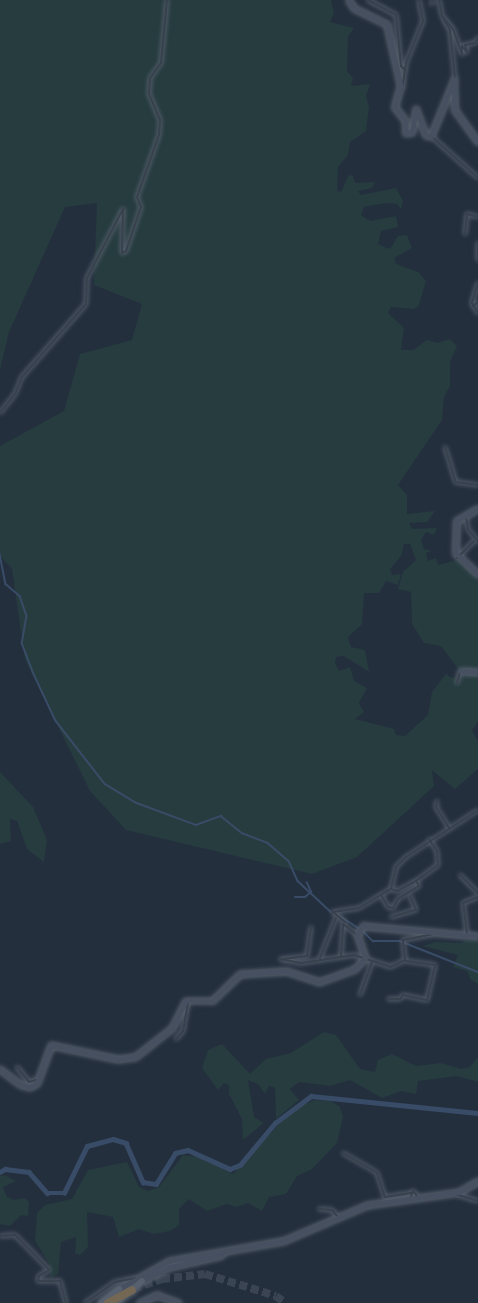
<!DOCTYPE html>
<style>
body{margin:0}
#map{position:relative;width:478px;height:1303px;overflow:hidden;background:#242f3e;font-family:"Varela Round",sans-serif}
div>[style]{position:absolute}
.green>*{inset:0;background:#263c3f}
.stream>*{height:1.5px;margin:-0.75px;padding:0 0.75px;transform-origin:0.75px;border-radius:0.75px;background:#394c67}
.river>*{height:4.5px;margin:-2.25px;padding:0 2.25px;transform-origin:2.25px;border-radius:2.25px;background:#394c67}
.highway-tunnel>*{height:8px;margin-top:-4px;transform-origin:0;background:repeating-linear-gradient(90deg,#3a4453 0 8px,transparent 0 12px)}
.roads{filter:drop-shadow(0 0 2px #565f6c) drop-shadow(0 0 2px #565f6c)}
.street>*{height:2px;margin:-1px;padding:0 1px;transform-origin:1px;border-radius:1px;background:#38414e}
.secondary>*{height:4.5px;margin:-2.25px;padding:0 2.25px;transform-origin:2.25px;border-radius:2.25px;background:#465061}
.primary>*{height:6px;margin:-3px;padding:0 3px;transform-origin:3px;border-radius:3px;background:#56606e}
.highway>*{height:8px;margin:-4px;padding:0 4px;transform-origin:4px;border-radius:4px;background:#746855}
span{translate:-50% -50%;white-space:nowrap;text-align:center;line-height:1.15;-webkit-text-stroke:4.5px #1d2633;paint-order:stroke}
</style>
<div id="map">
<div class="green">
<i style="clip-path:polygon(0 0,331px 0,334px 13px,330px 22px,354px 28px,348px 37px,347px 71px,353px 78px,351px 86px,370px 84px,366px 96px,369px 107px,366px 131px,350px 142px,348px 155px,338px 167px,337px 191px,341px 192px,349px 175px,353px 176px,355px 183px,375px 182px,372px 188px,358px 191px,361px 195px,396px 188px,403px 201px,401px 209px,397px 204px,386px 203px,364px 207px,361px 215px,370px 221px,396px 216px,398px 227px,381px 231px,378px 244px,390px 249px,398px 236px,407px 235px,412px 248px,394px 258px,396px 264px,418px 272px,426px 281px,419px 305px,414px 309px,391px 307px,388px 313px,404px 328px,401px 350px,413px 350px,427px 340px,438px 343px,450px 339px,457px 346px,450px 362px,450px 386px,444px 397px,442px 420px,398px 485px,407px 495px,407px 514px,435px 511px,427px 522px,409px 523px,412px 529px,437px 528px,434px 535px,426px 532px,421px 540px,424px 549px,432px 551px,426px 553px,428px 561px,436px 558px,438px 565px,457px 560px,478px 575px,478px 670px,459px 670px,441px 646px,424px 643px,412px 624px,411px 592px,398px 589px,403px 572px,416px 560px,410px 544px,404px 544px,401px 556px,390px 569px,392px 575px,401px 574px,398px 585px,386px 581px,379px 593px,364px 593px,362px 624px,348px 637px,351px 647px,365px 650px,369px 672px,344px 656px,336px 657px,335px 663px,339px 671px,350px 667px,354px 681px,367px 688px,359px 703px,364px 712px,355px 719px,394px 729px,396px 735px,405px 736px,428px 715px,432px 692px,446px 674px,452px 678px,464px 673px,478px 674px,478px 722px,472px 730px,478px 741px,478px 769px,455px 789px,432px 770px,434px 786px,357px 857px,312px 874px,126px 830px,90px 791px,25px 659px,12px 569px,0 556px,0 446px,64px 411px,80px 354px,132px 340px,142px 304px,94px 285px,97px 203px,65px 207px,9px 332px,0 370px)"></i>
<i style="clip-path:polygon(0 772px,33px 807px,47px 840px,44px 862px,27px 849px,17px 821px,10px 819px,11px 841px,0 844px)"></i>
<i style="clip-path:polygon(464px 940px,478px 940px,478px 984px,471px 980px,467px 971px,453px 967px,458px 955px,423px 946px,435px 942px,462px 943px)"></i>
<i style="clip-path:polygon(324px 1032px,336px 1035px,360px 1069px,375px 1072px,378px 1060px,392px 1054px,416px 1066px,441px 1063px,461px 1069px,470px 1067px,478px 1057px,478px 1082px,457px 1076px,418px 1081px,416px 1094px,401px 1091px,382px 1098px,350px 1080px,330px 1086px,299px 1082px,290px 1089px,299px 1100px,276px 1119px,275px 1088px,269px 1086px,265px 1094px,258px 1084px,248px 1080px,254px 1117px,264px 1123px,243px 1140px,242px 1119px,229px 1094px,229px 1085px,224px 1083px,218px 1090px,202px 1068px,208px 1050px,222px 1044px,250px 1074px,266px 1059px,291px 1053px)"></i>
<i style="clip-path:polygon(314px 1100px,331px 1101px,340px 1107px,343px 1117px,337px 1143px,312px 1169px,297px 1176px,286px 1194px,269px 1197px,262px 1211px,248px 1203px,237px 1207px,227px 1204px,207px 1211px,189px 1199px,179px 1209px,179px 1225px,170px 1231px,154px 1234px,139px 1229px,119px 1237px,113px 1217px,87px 1212px,88px 1247px,80px 1255px,75px 1253px,76px 1237px,61px 1242px,58px 1274px,50px 1278px,49px 1263px,35px 1241px,37px 1213px,45px 1205px,72px 1199px,88px 1170px,127px 1162px,139px 1187px,148px 1191px,159px 1187px,183px 1155px,199px 1157px,233px 1174px,290px 1112px)"></i>
<i style="clip-path:polygon(4px 1175px,16px 1181px,3px 1187px,7px 1197px,14px 1200px,25px 1198px,29px 1202px,28px 1216px,21px 1215px,10px 1226px,0 1224px,0 1176px)"></i>
</div>
<div class="stream">
<i style="left:0;top:554px;width:31px;rotate:79deg"></i>
<i style="left:6px;top:584px;width:18px;rotate:41deg"></i>
<i style="left:20px;top:596px;width:21px;rotate:71deg"></i>
<i style="left:27px;top:616px;width:27px;rotate:100deg"></i>
<i style="left:22px;top:643px;width:31px;rotate:69deg"></i>
<i style="left:33px;top:672px;width:54px;rotate:64.9deg"></i>
<i style="left:56px;top:721px;width:80px;rotate:52.1deg"></i>
<i style="left:105px;top:784px;width:37px;rotate:31deg"></i>
<i style="left:137px;top:803px;width:63px;rotate:20.4deg"></i>
<i style="left:196px;top:825px;width:27px;rotate:-20deg"></i>
<i style="left:221px;top:816px;width:27px;rotate:39deg"></i>
<i style="left:242px;top:833px;width:28px;rotate:21deg"></i>
<i style="left:268px;top:843px;width:28px;rotate:41deg"></i>
<i style="left:289px;top:861px;width:22px;rotate:66deg"></i>
<i style="left:298px;top:881px;width:45px;rotate:43.2deg"></i>
<i style="left:295px;top:897px;width:10px"></i>
<i style="left:305px;top:897px;width:8px;rotate:-40deg"></i>
<i style="left:311px;top:892px;width:10px;rotate:-114deg"></i>
<i style="left:339px;top:915px;width:23px;rotate:34deg"></i>
<i style="left:362px;top:930px;width:16px;rotate:45deg"></i>
<i style="left:373px;top:941px;width:27px"></i>
<i style="left:400px;top:941px;width:84px;rotate:21.7deg"></i>
</div>
<div class="river">
<i style="left:0;top:1172px;width:6px;rotate:-31deg"></i>
<i style="left:5px;top:1169px;width:24px;rotate:7deg"></i>
<i style="left:29px;top:1172px;width:28px;rotate:49deg"></i>
<i style="left:47px;top:1193px;width:17px"></i>
<i style="left:64px;top:1193px;width:52px;rotate:-63.9deg"></i>
<i style="left:87px;top:1146px;width:27px;rotate:-15deg"></i>
<i style="left:113px;top:1139px;width:14px;rotate:17deg"></i>
<i style="left:126px;top:1143px;width:43px;rotate:66.4deg"></i>
<i style="left:143px;top:1182px;width:13px;rotate:9deg"></i>
<i style="left:156px;top:1184px;width:36px;rotate:-58deg"></i>
<i style="left:175px;top:1153px;width:13px;rotate:-13deg"></i>
<i style="left:188px;top:1150px;width:46px;rotate:24.3deg"></i>
<i style="left:230px;top:1169px;width:11px;rotate:-22deg"></i>
<i style="left:240px;top:1165px;width:55px;rotate:-50.2deg"></i>
<i style="left:275px;top:1123px;width:45px;rotate:-36.9deg"></i>
<i style="left:311px;top:1096px;width:168px;rotate:5.8deg"></i>
</div>
<div class="highway-tunnel">
<i style="left:133px;top:1289px;width:31px;rotate:-19deg"></i>
<i style="left:162px;top:1279px;width:43px;rotate:-6.6deg"></i>
<i style="left:205px;top:1274px;width:74px;rotate:17.2deg"></i>
<i style="left:276px;top:1296px;width:11px;rotate:38deg"></i>
</div>
<div class="roads">
<div class="street">
<i style="left:368px;top:0;width:32px;rotate:28deg"></i>
<i style="left:396px;top:15px;width:51px;rotate:84.4deg"></i>
<i style="left:401px;top:66px;width:6px;rotate:45deg"></i>
<i style="left:439px;top:0;width:15px;rotate:79deg"></i>
<i style="left:431px;top:4px;width:5px;rotate:-53deg"></i>
<i style="left:442px;top:16px;width:17px;rotate:50deg"></i>
<i style="left:453px;top:29px;width:27px;rotate:70deg"></i>
<i style="left:462px;top:54px;width:8px;rotate:-90deg"></i>
<i style="left:462px;top:46px;width:8px;rotate:50deg"></i>
<i style="left:467px;top:52px;width:7px;rotate:-106deg"></i>
<i style="left:465px;top:45px;width:10px;rotate:-11deg"></i>
<i style="left:475px;top:43px;width:6px;rotate:-59deg"></i>
<i style="left:444px;top:20px;width:12px;rotate:59deg"></i>
<i style="left:450px;top:30px;width:48px;rotate:84.1deg"></i>
<i style="left:402px;top:89px;width:26px;rotate:-81deg"></i>
<i style="left:406px;top:63px;width:45px;rotate:-68deg"></i>
<i style="left:423px;top:21px;width:21px;rotate:-101deg"></i>
<i style="left:431px;top:136px;width:63px;rotate:41.8deg"></i>
<i style="left:465px;top:234px;width:20px;rotate:-84deg"></i>
<i style="left:467px;top:214px;width:11px;rotate:15deg"></i>
<i style="left:478px;top:243px;width:17px;rotate:90deg"></i>
<i style="left:478px;top:283px;width:21px;rotate:107deg"></i>
<i style="left:472px;top:303px;width:12px;rotate:59deg"></i>
<i style="left:473px;top:306px;width:6px;rotate:-39deg"></i>
<i style="left:0;top:413px;width:24px;rotate:-52deg"></i>
<i style="left:15px;top:394px;width:18px;rotate:-68deg"></i>
<i style="left:22px;top:377px;width:97px;rotate:-48.8deg"></i>
<i style="left:86px;top:304px;width:26px;rotate:-88deg"></i>
<i style="left:87px;top:278px;width:78px;rotate:-62.4deg"></i>
<i style="left:123px;top:209px;width:44px;rotate:91.3deg"></i>
<i style="left:122px;top:253px;width:4px;rotate:-27deg"></i>
<i style="left:126px;top:251px;width:46px;rotate:-71.2deg"></i>
<i style="left:141px;top:207px;width:11px;rotate:-112deg"></i>
<i style="left:137px;top:197px;width:66px;rotate:-70.5deg"></i>
<i style="left:159px;top:135px;width:15px;rotate:-86deg"></i>
<i style="left:160px;top:120px;width:28px;rotate:-113deg"></i>
<i style="left:149px;top:94px;width:16px;rotate:-86deg"></i>
<i style="left:150px;top:78px;width:19px;rotate:-54deg"></i>
<i style="left:161px;top:63px;width:63px;rotate:-84.6deg"></i>
<i style="left:445px;top:447px;width:37px;rotate:73deg"></i>
<i style="left:456px;top:482px;width:22px;rotate:8deg"></i>
<i style="left:466px;top:517px;width:12px;rotate:81deg"></i>
<i style="left:468px;top:529px;width:16px;rotate:52deg"></i>
<i style="left:457px;top:558px;width:24px;rotate:-45deg"></i>
<i style="left:457px;top:683px;width:11px;rotate:-75deg"></i>
<i style="left:437px;top:801px;width:6px;rotate:99deg"></i>
<i style="left:436px;top:807px;width:26px;rotate:58deg"></i>
<i style="left:460px;top:875px;width:25px;rotate:45deg"></i>
<i style="left:416px;top:881px;width:27px;rotate:-36deg"></i>
<i style="left:438px;top:865px;width:14px;rotate:-94deg"></i>
<i style="left:437px;top:851px;width:14px;rotate:-124deg"></i>
<i style="left:381px;top:895px;width:14px;rotate:60deg"></i>
<i style="left:388px;top:907px;width:5px;rotate:11deg"></i>
<i style="left:393px;top:908px;width:10px;rotate:-61deg"></i>
<i style="left:398px;top:899px;width:25px;rotate:-32deg"></i>
<i style="left:419px;top:886px;width:6px;rotate:-121deg"></i>
<i style="left:416px;top:881px;width:21px;rotate:152deg"></i>
<i style="left:397px;top:891px;width:6px;rotate:-162deg"></i>
<i style="left:391px;top:917px;width:26px;rotate:-16deg"></i>
<i style="left:416px;top:910px;width:15px;rotate:-113deg"></i>
<i style="left:345px;top:922px;width:16px;rotate:-140deg"></i>
<i style="left:333px;top:912px;width:26px;rotate:-9deg"></i>
<i style="left:359px;top:908px;width:37px;rotate:-31deg"></i>
<i style="left:391px;top:889px;width:23px;rotate:-77deg"></i>
<i style="left:396px;top:867px;width:14px;rotate:-45deg"></i>
<i style="left:406px;top:857px;width:86px;rotate:-33.1deg"></i>
<i style="left:467px;top:934px;width:31px;rotate:-97deg"></i>
<i style="left:463px;top:903px;width:16px;rotate:-22deg"></i>
<i style="left:341px;top:956px;width:32px;rotate:-86deg"></i>
<i style="left:343px;top:924px;width:18px;rotate:38deg"></i>
<i style="left:320px;top:958px;width:43px;rotate:-68.2deg"></i>
<i style="left:280px;top:959px;width:21px;rotate:11deg"></i>
<i style="left:301px;top:963px;width:54px;rotate:-8.6deg"></i>
<i style="left:354px;top:955px;width:38px;rotate:18deg"></i>
<i style="left:390px;top:967px;width:17px;rotate:-25deg"></i>
<i style="left:405px;top:960px;width:20px;rotate:-96deg"></i>
<i style="left:403px;top:940px;width:38px;rotate:-11deg"></i>
<i style="left:283px;top:959px;width:24px;rotate:-7deg"></i>
<i style="left:307px;top:956px;width:29px;rotate:-82deg"></i>
<i style="left:360px;top:995px;width:35px;rotate:-70deg"></i>
<i style="left:388px;top:999px;width:12px"></i>
<i style="left:400px;top:999px;width:5px;rotate:-53deg"></i>
<i style="left:403px;top:995px;width:25px;rotate:12deg"></i>
<i style="left:427px;top:1000px;width:36px;rotate:-77deg"></i>
<i style="left:435px;top:965px;width:29px;rotate:-172deg"></i>
<i style="left:176px;top:1039px;width:11px;rotate:-49deg"></i>
<i style="left:183px;top:1031px;width:29px;rotate:-80deg"></i>
<i style="left:17px;top:1067px;width:19px;rotate:51deg"></i>
<i style="left:29px;top:1082px;width:7px;rotate:-16deg"></i>
<i style="left:343px;top:1153px;width:39px;rotate:30deg"></i>
<i style="left:377px;top:1173px;width:25px;rotate:72deg"></i>
<i style="left:385px;top:1197px;width:26px;rotate:-9deg"></i>
<i style="left:455px;top:1194px;width:24px;rotate:17deg"></i>
<i style="left:411px;top:1196px;width:5px;rotate:-68deg"></i>
<i style="left:413px;top:1191px;width:6px;rotate:51deg"></i>
<i style="left:319px;top:1209px;width:13px;rotate:4deg"></i>
<i style="left:332px;top:1210px;width:8px;rotate:50deg"></i>
<i style="left:0;top:1236px;width:15px;rotate:-4deg"></i>
<i style="left:15px;top:1235px;width:20px;rotate:45deg"></i>
<i style="left:29px;top:1249px;width:29px;rotate:46deg"></i>
<i style="left:49px;top:1270px;width:12px;rotate:149deg"></i>
<i style="left:39px;top:1276px;width:5px;rotate:101deg"></i>
<i style="left:38px;top:1281px;width:22px"></i>
<i style="left:60px;top:1281px;width:23px;rotate:75deg"></i>
<i style="left:85px;top:1303px;width:37px;rotate:-35deg"></i>
<i style="left:115px;top:1282px;width:21px;rotate:-11deg"></i>
</div>
<div class="secondary">
<i style="left:349px;top:0;width:9px;rotate:58deg"></i>
<i style="left:354px;top:8px;width:37px;rotate:26deg"></i>
<i style="left:387px;top:24px;width:64px;rotate:77.3deg"></i>
<i style="left:401px;top:86px;width:22px;rotate:106deg"></i>
<i style="left:395px;top:107px;width:18px;rotate:52deg"></i>
<i style="left:406px;top:121px;width:12px;rotate:90deg"></i>
<i style="left:406px;top:133px;width:6px;rotate:-9deg"></i>
<i style="left:412px;top:132px;width:23px;rotate:-80deg"></i>
<i style="left:416px;top:109px;width:28px;rotate:69deg"></i>
<i style="left:426px;top:135px;width:5px;rotate:11deg"></i>
<i style="left:431px;top:136px;width:61px;rotate:-67.7deg"></i>
<i style="left:454px;top:80px;width:30px;rotate:88deg"></i>
<i style="left:455px;top:110px;width:39px;rotate:54deg"></i>
<i style="left:478px;top:509px;width:24px;rotate:150deg"></i>
<i style="left:457px;top:521px;width:32px;rotate:92deg"></i>
<i style="left:456px;top:553px;width:30px;rotate:44deg"></i>
<i style="left:461px;top:671px;width:17px;rotate:3deg"></i>
<i style="left:0;top:1069px;width:25px;rotate:37deg"></i>
<i style="left:20px;top:1084px;width:10px;rotate:17deg"></i>
<i style="left:30px;top:1087px;width:8px;rotate:-30deg"></i>
<i style="left:37px;top:1083px;width:40px;rotate:-69.8deg"></i>
<i style="left:51px;top:1045px;width:68px;rotate:11.8deg"></i>
<i style="left:118px;top:1059px;width:17px;rotate:-7deg"></i>
<i style="left:135px;top:1057px;width:47px;rotate:-38.1deg"></i>
<i style="left:172px;top:1028px;width:30px;rotate:-63deg"></i>
<i style="left:186px;top:1001px;width:26px"></i>
<i style="left:212px;top:1001px;width:39px;rotate:-44deg"></i>
<i style="left:240px;top:974px;width:46px;rotate:-3.7deg"></i>
<i style="left:286px;top:971px;width:35px;rotate:18deg"></i>
<i style="left:319px;top:982px;width:38px;rotate:-20deg"></i>
<i style="left:355px;top:969px;width:15px;rotate:-48deg"></i>
<i style="left:365px;top:958px;width:24px;rotate:-109deg"></i>
<i style="left:357px;top:935px;width:11px;rotate:-56deg"></i>
<i style="left:363px;top:926px;width:115px;rotate:5deg"></i>
<i style="left:142px;top:1281px;width:31px;rotate:-27deg"></i>
<i style="left:170px;top:1267px;width:53px;rotate:-13deg"></i>
<i style="left:119px;top:1289px;width:57px;rotate:-29.2deg"></i>
<i style="left:169px;top:1261px;width:116px;rotate:-10deg"></i>
<i style="left:283px;top:1241px;width:91px;rotate:-23.2deg"></i>
<i style="left:367px;top:1205px;width:93px;rotate:-8deg"></i>
<i style="left:459px;top:1192px;width:22px;rotate:-30deg"></i>
<i style="left:139px;top:1303px;width:20px;rotate:-24deg"></i>
<i style="left:157px;top:1295px;width:23px;rotate:20deg"></i>
</div>
<div class="primary">
<i style="left:101px;top:1303px;width:23px;rotate:-38deg"></i>
<i style="left:116px;top:1303px;width:34px;rotate:-40deg"></i>
</div>
<div class="highway">
<i style="left:108px;top:1303px;width:27px;rotate:-28deg"></i>
</div>
</div>
</div>
